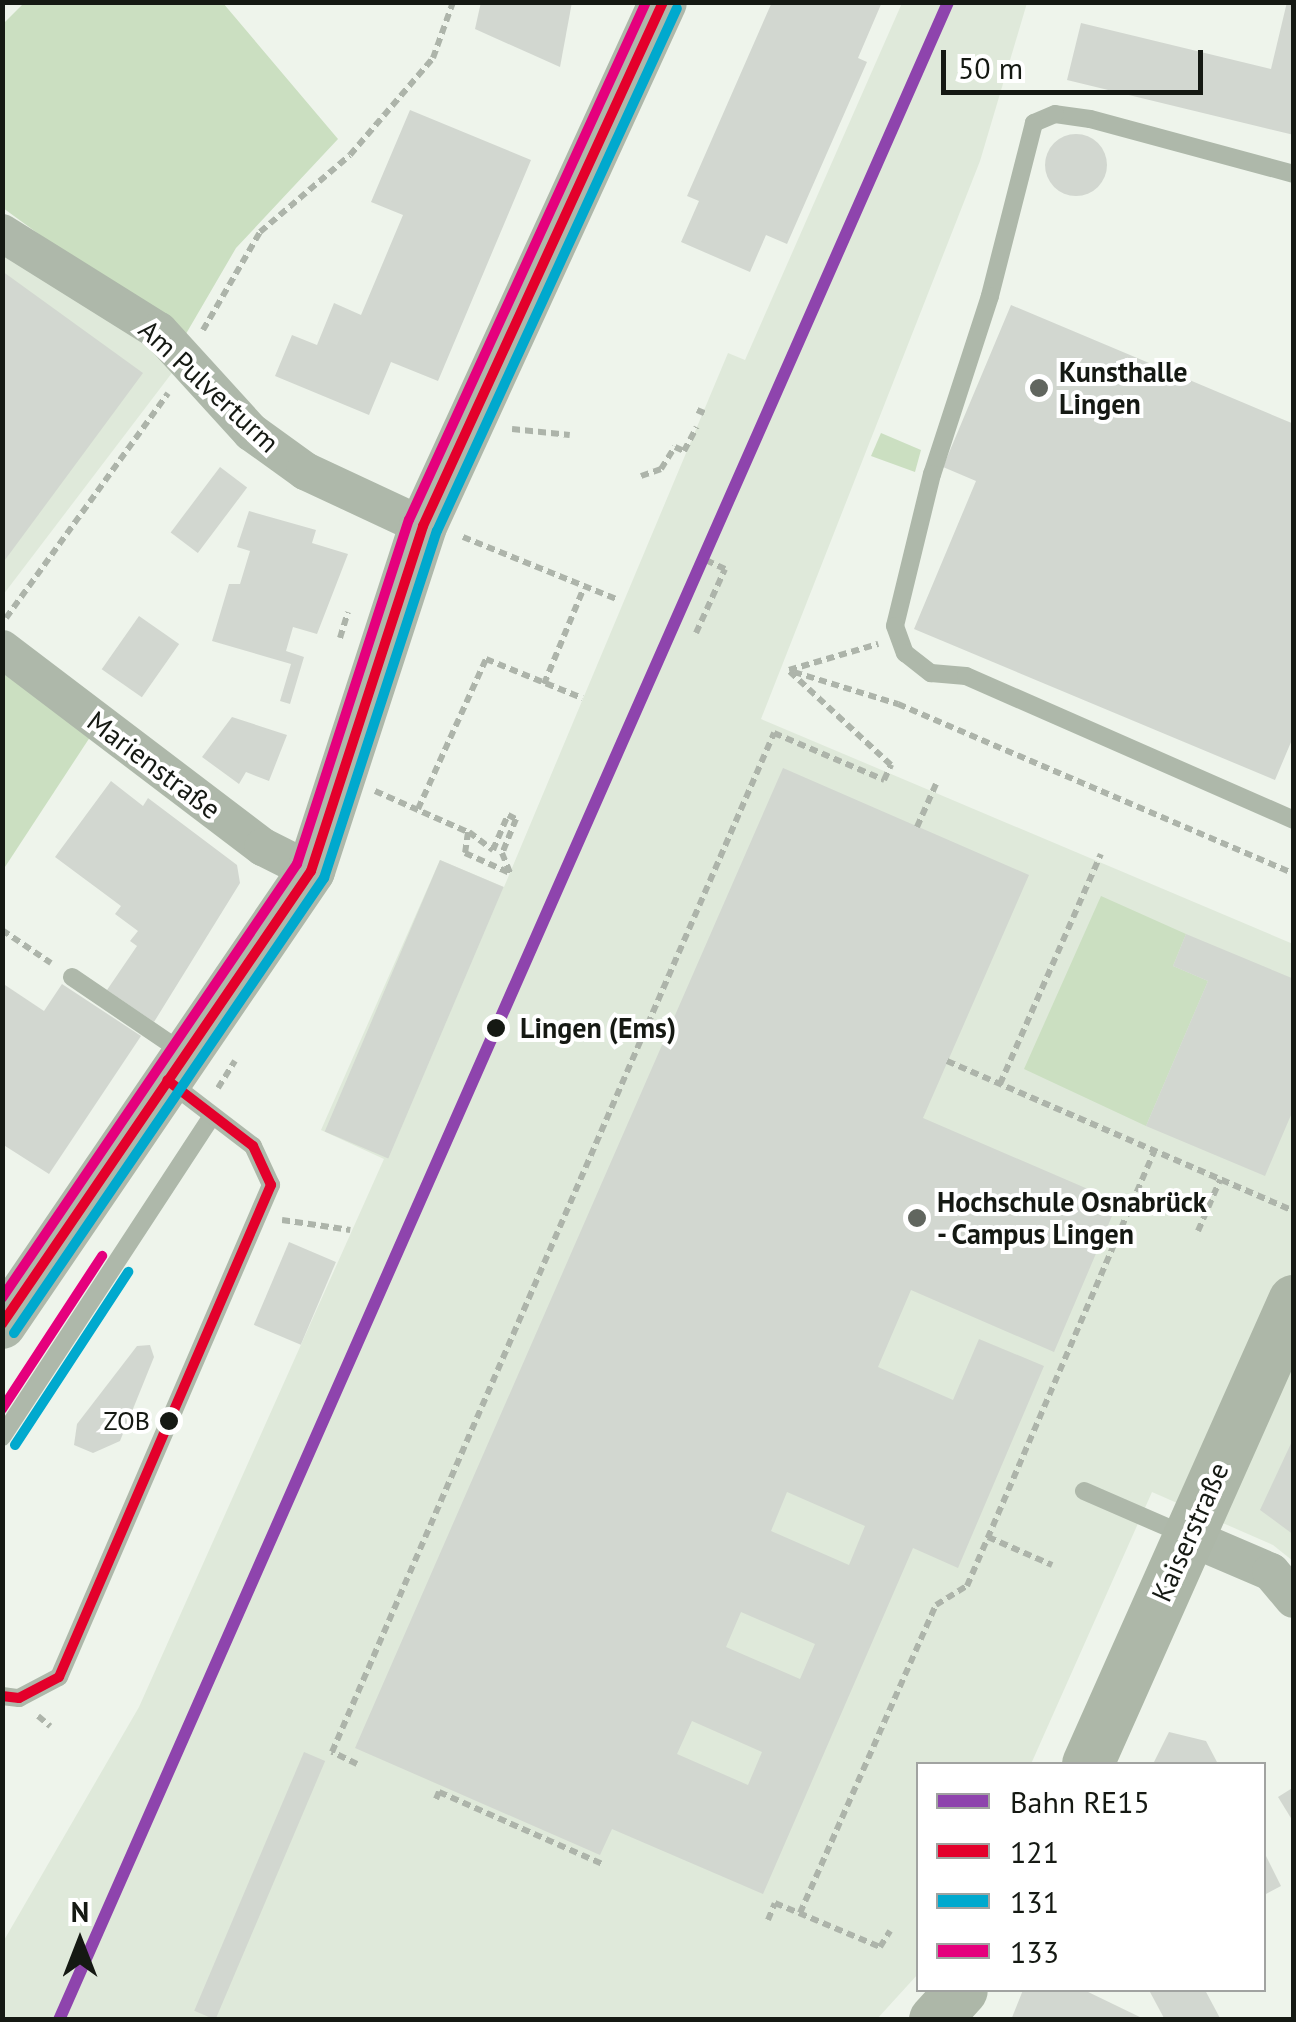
<!DOCTYPE html>
<meta charset="utf-8">
<style>
body{margin:0}
#map{position:relative;width:1296px;height:2022px;overflow:hidden;background:#eef4eb;font-family:"PT Sans",sans-serif}
div>[style]{position:absolute}
.built>*{inset:0;background:#dfe9da}
.green>*{inset:0;background:#cbdfc1}
.building>*{inset:0;background:#d2d7d0;transform-origin:0 0}
.round{border-radius:50%}
.path>*{height:6px;margin-top:-3px;transform-origin:0;background:repeating-linear-gradient(90deg,#adb4aa 0 8px,transparent 0 13px)}
.service>*{height:18px;margin:-9px;padding:0 9px;transform-origin:9px;border-radius:9px;background:#aeb8aa}
.minor>*{height:38px;margin:-19px;padding:0 19px;transform-origin:19px;border-radius:19px;background:#aeb8aa}
.tertiary>*{height:48px;margin:-24px;padding:0 24px;transform-origin:24px;border-radius:24px;background:#aeb8aa}
.secondary>*{height:52px;margin:-26px;padding:0 26px;transform-origin:26px;border-radius:26px;background:#adb7a8}
.bus-1>*{height:10px;margin:-5px;padding:0 5px;transform-origin:5px;border-radius:5px;background:#e4002b}
.bus-2>*{height:10px;margin:-5px;padding:0 5px;transform-origin:5px;border-radius:5px;background:#00a9ce}
.bus-3>*{height:10px;margin:-5px;padding:0 5px;transform-origin:5px;border-radius:5px;background:#e5007d}
.rail-1>*{height:12px;margin:-6px;padding:0 6px;transform-origin:6px;border-radius:6px;background:#8e44ad}
.dots>*{width:28px;height:28px;translate:-50% -50%;box-sizing:border-box;border:5px solid #fff;border-radius:50%}
span{translate:-50% -50%;white-space:nowrap;text-align:center;line-height:1.15;-webkit-text-stroke:8px #fff;paint-order:stroke}
.bus-label{font-size:26px;color:#151913}
.right{translate:-100% -50%;text-align:right}
.poi-label{font-size:28px;color:#151913;font-weight:700}
.left{translate:0 -50%;text-align:left}
.street-label{font-size:28px;color:#151913}
.stop-label{font-size:28px;color:#151913;font-weight:700}
.frame{position:absolute;inset:0;border:5px solid #151913;pointer-events:none}
.legend{position:absolute;left:916px;top:1762px;width:350px;height:230px;box-sizing:border-box;background:#fff;border:2px solid #a1a3a1;margin:0;padding:12px 18px;list-style:none;font-size:30px;color:#151913}
.legend li{display:flex;align-items:center;gap:20px;height:50px}
.legend b{width:50px;border:2px solid #a1a3a1}
.north{position:absolute;left:30px;top:1892px;width:100px;height:100px;-webkit-text-stroke:8px #fff;paint-order:stroke;rotate:0deg;font-size:28px;font-weight:700;line-height:40px;text-align:center;color:#151913}
.north::after{content:'';display:block;margin:auto;width:35px;height:45px;background:#151913;clip-path:polygon(50% 0,100% 100%,50% 72%,0 100%)}
.scale{position:absolute;left:941px;top:50px;width:262px;height:45px;box-sizing:border-box;border:5px solid #151913;border-top:0;padding-left:12px;font-size:30px;line-height:35px;white-space:nowrap;color:#151913;-webkit-text-stroke:8px #fff;paint-order:stroke}
</style>
<div id="map">
<div class="built">
<i style="clip-path:polygon(902px 3px,1027px 3px,980px 161px,761px 719px,1293px 944px,1293px 1561px,1273px 1545px,1152px 1492px,1031px 1764px,918px 1764px,918px 1974px,877px 2019px,3px 2020px,3px 1942px,139px 1707px,384px 1159px,321px 1130px,440px 860px,504px 887px,728px 353px,745px 360px)"></i>
<i style="clip-path:polygon(3px 245px,181px 361px,3px 595px)"></i>
</div>
<div class="green">
<i style="clip-path:polygon(24px 3px,223px 3px,338px 139px,236px 248px,183px 339px,3px 208px,2px 25px)"></i>
<i style="clip-path:polygon(881px 433px,921px 450px,915px 472px,871px 456px)"></i>
<i style="clip-path:polygon(3px 663px,94px 731px,3px 870px)"></i>
<i style="clip-path:polygon(1101px 896px,1186px 934px,1173px 966px,1208px 981px,1146px 1126px,1024px 1069px)"></i>
</div>
<div class="building">
<i style="clip-path:polygon(481px 2px,572px 2px,560px 67px,475px 29px)"></i>
<i style="clip-path:polygon(772px 2px,882px 2px,858px 58px,867px 62px,787px 244px,766px 235px,750px 272px,681px 242px,699px 201px,687px 196px)"></i>
<i style="clip-path:polygon(1287px 2px,1294px 2px,1294px 135px,1067px 80px,1081px 23px,1271px 69px)"></i>
<i style="clip-path:polygon(410px 110px,531px 160px,438px 381px,391px 362px,369px 415px,275px 376px,292px 335px,317px 345px,334px 303px,361px 315px,403px 215px,371px 202px)"></i>
<i class="round" style="left:1045px;top:134px;width:62px;height:62px"></i>
<i style="clip-path:polygon(2px 271px,143px 373px,2px 564px)"></i>
<i style="clip-path:polygon(1011px 305px,1294px 424px,1294px 735px,1275px 780px,914px 629px,976px 481px,943px 467px)"></i>
<i style="left:220px;top:467px;width:34px;height:82px;rotate:37deg"></i>
<i style="clip-path:polygon(249px 511px,316px 530px,312px 543px,348px 554px,317px 634px,293px 627px,286px 651px,304px 657px,290px 704px,280px 701px,291px 664px,212px 641px,229px 584px,240px 584px,250px 551px,237px 547px)"></i>
<i style="left:139px;top:616px;width:49px;height:65px;rotate:35deg"></i>
<i style="clip-path:polygon(232px 717px,287px 735px,269px 781px,246px 772px,239px 784px,202px 757px)"></i>
<i style="clip-path:polygon(evenodd,783px 768px,1029px 875px,923px 1118px,1118px 1202px,1054px 1352px,911px 1290px,878px 1367px,953px 1400px,979px 1339px,1044px 1366px,958px 1568px,913px 1548px,763px 1894px,612px 1829px,600px 1855px,355px 1748px,783px 768px,787px 1492px,865px 1526px,849px 1565px,771px 1531px,787px 1492px,783px 768px,741px 1612px,815px 1644px,800px 1679px,726px 1647px,741px 1612px,783px 768px,692px 1721px,762px 1752px,748px 1785px,677px 1754px,692px 1721px)"></i>
<i style="clip-path:polygon(111px 781px,143px 806px,148px 798px,237px 865px,240px 883px,154px 1022px,107px 990px,137px 946px,130px 941px,138px 931px,115px 914px,121px 906px,55px 857px)"></i>
<i style="left:440px;top:860px;width:69px;height:295px;rotate:23deg"></i>
<i style="clip-path:polygon(1186px 934px,1294px 979px,1294px 1108px,1265px 1176px,1146px 1126px,1208px 981px,1173px 966px)"></i>
<i style="clip-path:polygon(2px 983px,44px 1011px,62px 984px,141px 1036px,49px 1174px,2px 1144px)"></i>
<i style="left:289px;top:1242px;width:51px;height:90px;rotate:23deg"></i>
<i style="clip-path:polygon(150px 1345px,154px 1357px,120px 1441px,93px 1453px,74px 1445px,77px 1424px,137px 1346px)"></i>
<i style="clip-path:polygon(1294px 1437px,1294px 1535px,1260px 1510px)"></i>
<i style="clip-path:polygon(1169px 1732px,1206px 1741px,1218px 1764px,1153px 1764px)"></i>
<i style="left:304px;top:1752px;width:23px;height:281px;rotate:23deg"></i>
<i style="clip-path:polygon(1294px 1787px,1294px 1823px,1278px 1797px)"></i>
<i style="clip-path:polygon(1264px 1852px,1281px 1886px,1264px 1895px)"></i>
<i style="clip-path:polygon(1023px 1990px,1084px 1990px,1146px 2020px,1011px 2020px)"></i>
<i style="clip-path:polygon(1156px 1990px,1205px 1990px,1221px 2020px,1165px 2020px,1150px 1992px)"></i>
</div>
<div class="path">
<i style="left:203px;top:330px;width:113px;rotate:-59.8deg"></i>
<i style="left:260px;top:232px;width:118px;rotate:-40.5deg"></i>
<i style="left:350px;top:155px;width:128px;rotate:-49.4deg"></i>
<i style="left:433px;top:58px;width:59px;rotate:-70.3deg"></i>
<i style="left:697px;top:410px;width:8px;rotate:23deg"></i>
<i style="left:512px;top:429px;width:58px;rotate:5.9deg"></i>
<i style="left:641px;top:476px;width:21px;rotate:-19deg"></i>
<i style="left:661px;top:469px;width:26px;rotate:-58deg"></i>
<i style="left:675px;top:447px;width:10px;rotate:24deg"></i>
<i style="left:684px;top:451px;width:27px;rotate:-62deg"></i>
<i style="left:463px;top:537px;width:168px;rotate:22deg"></i>
<i style="left:6px;top:618px;width:277px;rotate:-54.2deg"></i>
<i style="left:696px;top:633px;width:70px;rotate:-65.6deg"></i>
<i style="left:725px;top:569px;width:19px;rotate:-155deg"></i>
<i style="left:340px;top:638px;width:27px;rotate:-73deg"></i>
<i style="left:789px;top:670px;width:93px;rotate:-16.3deg"></i>
<i style="left:794px;top:672px;width:109px;rotate:17.1deg"></i>
<i style="left:898px;top:704px;width:431px;rotate:23.2deg"></i>
<i style="left:544px;top:684px;width:102px;rotate:-67.5deg"></i>
<i style="left:375px;top:791px;width:102px;rotate:23.8deg"></i>
<i style="left:468px;top:832px;width:21px;rotate:98deg"></i>
<i style="left:465px;top:853px;width:49px;rotate:24deg"></i>
<i style="left:418px;top:809px;width:165px;rotate:-65.6deg"></i>
<i style="left:486px;top:659px;width:104px;rotate:22.1deg"></i>
<i style="left:917px;top:827px;width:47px;rotate:-66.2deg"></i>
<i style="left:469px;top:832px;width:30px;rotate:37deg"></i>
<i style="left:493px;top:850px;width:38px;rotate:-67deg"></i>
<i style="left:508px;top:815px;width:9px;rotate:27deg"></i>
<i style="left:516px;top:819px;width:37px;rotate:112deg"></i>
<i style="left:502px;top:853px;width:22px;rotate:68deg"></i>
<i style="left:2px;top:930px;width:59px;rotate:34deg"></i>
<i style="left:947px;top:1061px;width:378px;rotate:23.4deg"></i>
<i style="left:1000px;top:1084px;width:251px;rotate:-66.3deg"></i>
<i style="left:218px;top:1088px;width:32px;rotate:-58deg"></i>
<i style="left:282px;top:1220px;width:69px;rotate:8.4deg"></i>
<i style="left:1198px;top:1231px;width:56px;rotate:-66.7deg"></i>
<i style="left:988px;top:1537px;width:70px;rotate:23.6deg"></i>
<i style="left:38px;top:1716px;width:16px;rotate:40deg"></i>
<i style="left:357px;top:1764px;width:28px;rotate:-154deg"></i>
<i style="left:332px;top:1752px;width:1111px;rotate:-66.55deg"></i>
<i style="left:774px;top:733px;width:120px;rotate:23.1deg"></i>
<i style="left:884px;top:780px;width:17px;rotate:-65deg"></i>
<i style="left:891px;top:765px;width:140px;rotate:-137.3deg"></i>
<i style="left:436px;top:1799px;width:8px;rotate:-67deg"></i>
<i style="left:439px;top:1792px;width:178px;rotate:23.8deg"></i>
<i style="left:800px;top:1913px;width:337px;rotate:-66.2deg"></i>
<i style="left:936px;top:1605px;width:36px;rotate:-32deg"></i>
<i style="left:967px;top:1586px;width:473px;rotate:-66.7deg"></i>
<i style="left:768px;top:1920px;width:18px;rotate:-68deg"></i>
<i style="left:775px;top:1903px;width:114px;rotate:22.7deg"></i>
<i style="left:880px;top:1947px;width:19px;rotate:-58deg"></i>
</div>
<div class="service">
<i style="left:1294px;top:174px;width:211px;rotate:-164.9deg"></i>
<i style="left:1090px;top:119px;width:35px;rotate:-172deg"></i>
<i style="left:1055px;top:114px;width:23px;rotate:157deg"></i>
<i style="left:1034px;top:123px;width:179px;rotate:104.3deg"></i>
<i style="left:990px;top:296px;width:187px;rotate:108deg"></i>
<i style="left:932px;top:474px;width:156px;rotate:103.7deg"></i>
<i style="left:895px;top:626px;width:29px;rotate:70deg"></i>
<i style="left:905px;top:653px;width:33px;rotate:38deg"></i>
<i style="left:931px;top:673px;width:35px;rotate:5deg"></i>
<i style="left:966px;top:676px;width:358px;rotate:23.7deg"></i>
<i style="left:72px;top:977px;width:135px;rotate:34.2deg"></i>
<i style="left:2px;top:1437px;width:381px;rotate:-56.8deg"></i>
<i style="left:1084px;top:1491px;width:110px;rotate:23.5deg"></i>
<i style="left:2px;top:1696px;width:17px;rotate:7deg"></i>
<i style="left:19px;top:1698px;width:45px;rotate:-27.7deg"></i>
<i style="left:59px;top:1677px;width:536px;rotate:-66.69deg"></i>
<i style="left:271px;top:1185px;width:43px;rotate:-114.8deg"></i>
<i style="left:253px;top:1146px;width:107px;rotate:-142.6deg"></i>
</div>
<div class="minor">
<i style="left:2px;top:233px;width:185px;rotate:32deg"></i>
<i style="left:159px;top:331px;width:137px;rotate:47.7deg"></i>
<i style="left:251px;top:432px;width:67px;rotate:35.8deg"></i>
<i style="left:305px;top:471px;width:130px;rotate:25deg"></i>
<i style="left:2px;top:649px;width:328px;rotate:37.2deg"></i>
<i style="left:263px;top:847px;width:54px;rotate:26.6deg"></i>
<i style="left:1187px;top:1536px;width:91px;rotate:23.2deg"></i>
<i style="left:1271px;top:1572px;width:35px;rotate:50deg"></i>
</div>
<div class="tertiary">
<i style="left:2px;top:1325px;width:549px;rotate:-55.76deg"></i>
<i style="left:311px;top:871px;width:363px;rotate:-72deg"></i>
<i style="left:423px;top:526px;width:576px;rotate:-65.39deg"></i>
</div>
<div class="secondary">
<i style="left:1088px;top:1764px;width:507px;rotate:-66.01deg"></i>
<i style="left:935px;top:2020px;width:40px;rotate:-48deg"></i>
</div>
<div class="bus-1">
<i style="left:2px;top:1324px;width:548px;rotate:-55.7deg"></i>
<i style="left:311px;top:871px;width:363px;rotate:-72deg"></i>
<i style="left:423px;top:526px;width:576px;rotate:-65.39deg"></i>
<i style="left:2px;top:1696px;width:17px;rotate:7deg"></i>
<i style="left:19px;top:1698px;width:45px;rotate:-27.7deg"></i>
<i style="left:59px;top:1677px;width:536px;rotate:-66.69deg"></i>
<i style="left:271px;top:1185px;width:43px;rotate:-114.8deg"></i>
<i style="left:253px;top:1146px;width:108px;rotate:-142.5deg"></i>
</div>
<div class="bus-2">
<i style="left:14px;top:1333px;width:551px;rotate:-55.73deg"></i>
<i style="left:324px;top:878px;width:365px;rotate:-72deg"></i>
<i style="left:437px;top:531px;width:575px;rotate:-65.35deg"></i>
<i style="left:15px;top:1445px;width:207px;rotate:-56.8deg"></i>
</div>
<div class="bus-3">
<i style="left:2px;top:1298px;width:525px;rotate:-55.8deg"></i>
<i style="left:297px;top:864px;width:362px;rotate:-72deg"></i>
<i style="left:409px;top:520px;width:570px;rotate:-65.41deg"></i>
<i style="left:2px;top:1409px;width:183px;rotate:-56.8deg"></i>
</div>
<div class="rail-1">
<i style="left:59px;top:2020px;width:2205px;rotate:-66.22deg"></i>
</div>
<div class="dots">
<i style="left:1039px;top:388px;background:#61665f"></i>
<i style="left:496px;top:1028px;background:#151913"></i>
<i style="left:917px;top:1218px;background:#61665f"></i>
<i style="left:169px;top:1421px;background:#151913"></i>
</div>
<div class="bus-label">
<span class="right" style="left:150px;top:1421px">ZOB</span>
</div>
<div class="poi-label">
<span class="left" style="left:1059px;top:388px">Kunsthalle<br>Lingen</span>
<span class="left" style="left:937px;top:1218px">Hochschule Osnabrück<br>- Campus Lingen</span>
</div>
<div class="street-label">
<span style="left:209px;top:386px;rotate:43deg">Am Pulverturm</span>
<span style="left:154px;top:765px;rotate:37deg">Marienstraße</span>
<span style="left:1190px;top:1532px;rotate:-66deg">Kaiserstraße</span>
</div>
<div class="stop-label">
<span class="left" style="left:520px;top:1028px">Lingen (Ems)</span>
</div>
<div class="frame"></div>
<ul class="legend">
<li><b style="height:12px;background:#8e44ad"></b>Bahn RE15</li>
<li><b style="height:12px;background:#e4002b"></b>121</li>
<li><b style="height:12px;background:#00a9ce"></b>131</li>
<li><b style="height:12px;background:#e5007d"></b>133</li>
</ul>
<div class="north">N</div>
<div class="scale">50 m</div>
</div>
